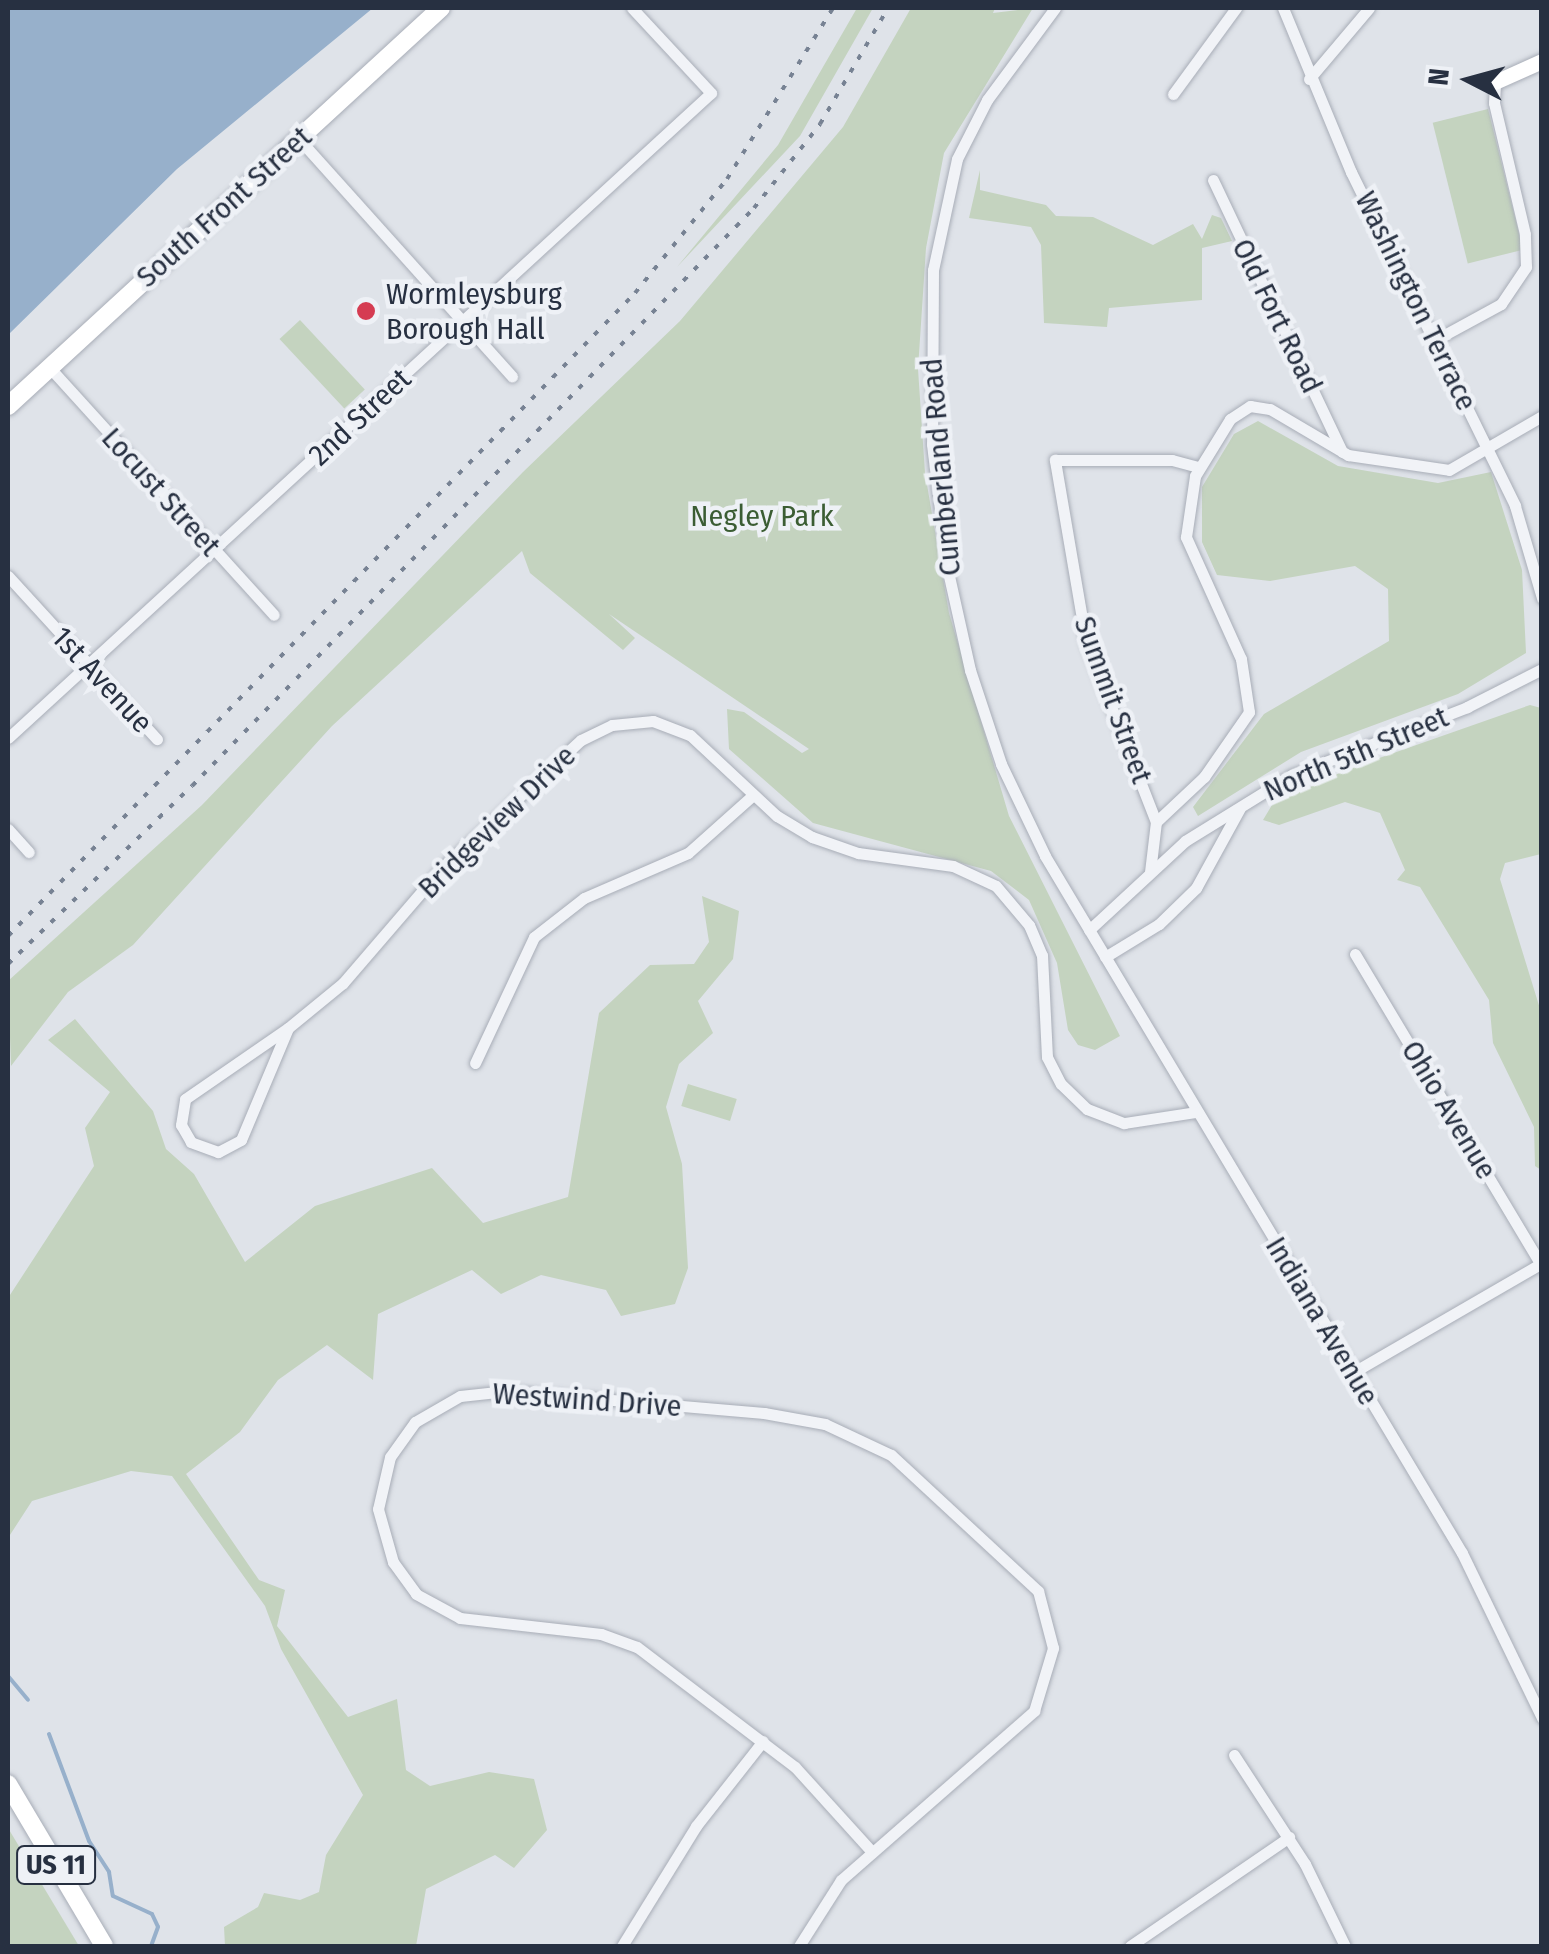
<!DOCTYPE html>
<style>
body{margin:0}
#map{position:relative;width:1549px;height:1954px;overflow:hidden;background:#dfe3e9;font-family:"Fira Sans Condensed",sans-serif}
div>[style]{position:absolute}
.green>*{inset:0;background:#c4d3bf;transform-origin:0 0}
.water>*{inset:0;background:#97b0cb}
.stream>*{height:4px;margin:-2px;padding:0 2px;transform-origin:2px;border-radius:2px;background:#97b0cb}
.roads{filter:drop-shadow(0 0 2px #a8adb7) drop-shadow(0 0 2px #a8adb7)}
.street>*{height:11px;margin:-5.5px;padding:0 5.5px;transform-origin:5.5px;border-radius:5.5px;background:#f1f3f7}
.secondary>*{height:15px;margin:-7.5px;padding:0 7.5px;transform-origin:7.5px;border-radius:7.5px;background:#fff}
.primary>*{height:18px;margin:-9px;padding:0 9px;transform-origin:9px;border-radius:9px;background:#fff}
.rail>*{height:4px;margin-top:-2px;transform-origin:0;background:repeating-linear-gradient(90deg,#778293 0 5px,transparent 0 15px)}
.dots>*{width:28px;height:28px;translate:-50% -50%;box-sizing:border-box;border:5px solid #eef1f6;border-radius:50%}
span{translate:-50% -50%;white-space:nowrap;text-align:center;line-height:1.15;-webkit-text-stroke:9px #eef1f6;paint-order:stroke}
.shield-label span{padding:2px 8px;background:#eef1f6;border:2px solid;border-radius:8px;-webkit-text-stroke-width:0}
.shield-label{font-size:28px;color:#273041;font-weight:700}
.street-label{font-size:30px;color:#273041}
.poi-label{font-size:30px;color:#273041}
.left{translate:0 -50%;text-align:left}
.park-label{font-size:30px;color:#3b5d33}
.frame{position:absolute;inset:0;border:10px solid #273041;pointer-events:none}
.north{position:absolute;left:1419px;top:30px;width:100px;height:100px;-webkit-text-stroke:8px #eef1f6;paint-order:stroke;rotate:276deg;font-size:28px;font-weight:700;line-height:40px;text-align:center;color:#273041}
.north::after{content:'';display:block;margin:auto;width:35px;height:45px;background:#273041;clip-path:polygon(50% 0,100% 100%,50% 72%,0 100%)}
</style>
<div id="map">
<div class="green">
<i style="clip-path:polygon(857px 8px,873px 8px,800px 136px,677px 267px,778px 145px)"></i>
<i style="clip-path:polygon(911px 8px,995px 8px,993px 13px,1033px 8px,944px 153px,926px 248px,918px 369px,925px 473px,949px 613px,1009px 816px,1120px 1036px,1095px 1050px,1078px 1045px,1068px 1030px,1057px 963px,1029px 900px,991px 871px,813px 823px,729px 749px,727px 709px,744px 712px,802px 753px,809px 749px,609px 614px,635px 638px,623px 650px,530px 573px,522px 551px,332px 726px,133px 945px,68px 992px,11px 1066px,8px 981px,202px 805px,523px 472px,680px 321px,843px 127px)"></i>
<i style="left:1488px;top:109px;width:145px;height:57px;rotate:76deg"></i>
<i style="clip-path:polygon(980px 170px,980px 190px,1046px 205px,1056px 216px,1093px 217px,1153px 245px,1193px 224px,1202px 239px,1212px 215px,1221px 218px,1232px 241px,1202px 248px,1202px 300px,1109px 308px,1107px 327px,1044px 323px,1041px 245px,1031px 227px,969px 218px)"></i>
<i style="left:300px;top:320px;width:95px;height:28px;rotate:47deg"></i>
<i style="clip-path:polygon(1258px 421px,1338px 466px,1438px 483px,1491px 472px,1522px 570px,1526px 653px,1458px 694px,1301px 752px,1198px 816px,1193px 807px,1264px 714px,1389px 641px,1388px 589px,1355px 566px,1270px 581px,1217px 575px,1202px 542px,1202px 487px,1234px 434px)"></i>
<i style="clip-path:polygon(1530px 705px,1541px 708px,1541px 854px,1505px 863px,1500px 879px,1541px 1012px,1541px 1170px,1535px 1166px,1534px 1127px,1493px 1043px,1489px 1000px,1420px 887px,1397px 880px,1405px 870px,1380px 813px,1345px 802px,1279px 825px,1263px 820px,1272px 805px,1348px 769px)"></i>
<i style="clip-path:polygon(702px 896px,739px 911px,733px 959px,698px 1001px,713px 1033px,679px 1064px,666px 1107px,682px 1164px,688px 1268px,675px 1304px,621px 1316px,606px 1290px,541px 1275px,501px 1294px,472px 1270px,378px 1314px,373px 1380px,327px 1345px,278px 1380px,240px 1432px,186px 1474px,259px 1580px,285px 1590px,277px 1626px,348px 1717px,397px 1699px,406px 1770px,430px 1786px,489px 1772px,534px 1779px,547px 1830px,514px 1868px,495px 1855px,426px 1889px,416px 1946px,225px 1946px,224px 1927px,258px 1907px,264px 1893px,300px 1900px,319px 1892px,326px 1855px,363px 1795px,281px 1649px,265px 1606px,172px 1476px,131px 1471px,32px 1501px,8px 1538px,8px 1298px,94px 1166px,85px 1128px,110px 1092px,48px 1040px,75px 1019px,153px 1111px,166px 1149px,194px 1174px,245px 1262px,315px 1206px,432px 1168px,483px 1223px,568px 1197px,599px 1013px,650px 965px,694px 964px,709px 942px)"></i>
<i style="left:688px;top:1084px;width:51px;height:23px;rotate:17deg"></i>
<i style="clip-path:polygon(8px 1828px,79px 1946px,8px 1946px)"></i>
</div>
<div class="water">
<i style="clip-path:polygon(8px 8px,373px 8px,177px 169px,8px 335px)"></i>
</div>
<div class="stream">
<i style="left:8px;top:1676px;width:31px;rotate:50deg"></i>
<i style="left:49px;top:1734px;width:114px;rotate:69.5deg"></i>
<i style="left:89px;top:1841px;width:37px;rotate:57deg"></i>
<i style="left:109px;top:1872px;width:24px;rotate:81deg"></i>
<i style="left:113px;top:1896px;width:43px;rotate:24.8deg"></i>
<i style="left:152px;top:1914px;width:14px;rotate:65deg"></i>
<i style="left:158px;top:1927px;width:20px;rotate:110deg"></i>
</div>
<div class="roads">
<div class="street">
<i style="left:1055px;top:8px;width:114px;rotate:126.5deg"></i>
<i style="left:987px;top:100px;width:66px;rotate:117deg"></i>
<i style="left:957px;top:159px;width:114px;rotate:102.2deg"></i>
<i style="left:933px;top:270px;width:174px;rotate:90.3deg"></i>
<i style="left:932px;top:444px;width:124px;rotate:83deg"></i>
<i style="left:947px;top:567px;width:106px;rotate:77.4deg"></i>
<i style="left:970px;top:670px;width:99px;rotate:71.7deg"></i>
<i style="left:1001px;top:764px;width:102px;rotate:64.4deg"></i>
<i style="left:1045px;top:856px;width:812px;rotate:59.11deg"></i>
<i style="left:1462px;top:1553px;width:183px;rotate:64.1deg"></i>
<i style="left:1283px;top:8px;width:178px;rotate:67.5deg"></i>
<i style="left:1351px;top:172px;width:372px;rotate:63.8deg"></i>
<i style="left:1515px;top:506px;width:96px;rotate:73.6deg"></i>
<i style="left:1309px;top:79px;width:93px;rotate:-49.8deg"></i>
<i style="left:1173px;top:94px;width:107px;rotate:-53.8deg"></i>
<i style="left:299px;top:139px;width:319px;rotate:48.1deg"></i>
<i style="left:1213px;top:180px;width:301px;rotate:64.6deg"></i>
<i style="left:1435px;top:340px;width:75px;rotate:-28.6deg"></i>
<i style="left:1501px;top:304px;width:45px;rotate:-56deg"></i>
<i style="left:1526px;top:267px;width:33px;rotate:-92deg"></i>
<i style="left:1525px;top:234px;width:135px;rotate:-103.3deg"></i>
<i style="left:1494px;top:103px;width:21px;rotate:-87deg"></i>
<i style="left:50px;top:368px;width:333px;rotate:47.8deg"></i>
<i style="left:8px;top:576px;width:221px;rotate:47.6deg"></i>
<i style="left:8px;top:738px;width:954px;rotate:-42.54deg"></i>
<i style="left:711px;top:93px;width:116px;rotate:-132.9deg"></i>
<i style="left:1156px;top:822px;width:193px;rotate:-111.3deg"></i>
<i style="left:1086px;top:642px;width:185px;rotate:-99.7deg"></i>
<i style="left:1055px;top:460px;width:117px"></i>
<i style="left:1172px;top:460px;width:28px;rotate:15deg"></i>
<i style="left:8px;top:829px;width:31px;rotate:48deg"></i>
<i style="left:1150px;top:872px;width:50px;rotate:-83.2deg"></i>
<i style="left:1156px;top:822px;width:66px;rotate:-43.2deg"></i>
<i style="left:1204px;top:777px;width:79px;rotate:-55.3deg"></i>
<i style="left:1249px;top:712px;width:54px;rotate:-98.6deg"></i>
<i style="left:1241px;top:659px;width:134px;rotate:-114.3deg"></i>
<i style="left:1186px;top:537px;width:62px;rotate:-81.6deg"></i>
<i style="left:1195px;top:476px;width:67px;rotate:-58.4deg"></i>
<i style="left:1230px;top:419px;width:24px;rotate:-33deg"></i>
<i style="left:1250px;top:406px;width:20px;rotate:9deg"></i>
<i style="left:1270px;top:409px;width:91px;rotate:30.5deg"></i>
<i style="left:1348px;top:455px;width:102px;rotate:8.4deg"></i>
<i style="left:1449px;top:470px;width:108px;rotate:-30.1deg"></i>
<i style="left:1089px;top:930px;width:131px;rotate:-42.8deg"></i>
<i style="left:1185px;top:841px;width:126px;rotate:-31.7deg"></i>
<i style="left:1292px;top:775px;width:188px;rotate:-21.2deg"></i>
<i style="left:1467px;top:707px;width:84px;rotate:-26.9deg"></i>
<i style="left:1355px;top:954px;width:365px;rotate:59.1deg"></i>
<i style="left:1105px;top:957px;width:63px;rotate:-31.4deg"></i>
<i style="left:1159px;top:924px;width:52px;rotate:-44.2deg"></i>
<i style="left:1196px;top:888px;width:91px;rotate:-61.2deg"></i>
<i style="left:288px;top:1028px;width:71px;rotate:-39.3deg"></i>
<i style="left:343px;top:983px;width:150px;rotate:-49.3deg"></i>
<i style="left:441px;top:869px;width:190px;rotate:-42.7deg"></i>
<i style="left:581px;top:740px;width:34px;rotate:-26deg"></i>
<i style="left:612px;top:725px;width:41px;rotate:-5.6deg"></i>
<i style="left:653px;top:721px;width:40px;rotate:21deg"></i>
<i style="left:690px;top:735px;width:119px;rotate:43deg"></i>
<i style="left:777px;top:816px;width:41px;rotate:31deg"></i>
<i style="left:812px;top:837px;width:49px;rotate:19.2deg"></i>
<i style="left:858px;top:853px;width:96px;rotate:7.8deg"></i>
<i style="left:953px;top:866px;width:47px;rotate:24.9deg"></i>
<i style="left:996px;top:886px;width:51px;rotate:49.8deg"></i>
<i style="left:1029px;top:925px;width:33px;rotate:67deg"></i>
<i style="left:1042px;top:955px;width:102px;rotate:87.2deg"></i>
<i style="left:1047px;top:1057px;width:30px;rotate:63deg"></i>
<i style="left:1061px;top:1084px;width:36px;rotate:44deg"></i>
<i style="left:1087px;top:1109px;width:40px;rotate:21deg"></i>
<i style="left:1124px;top:1123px;width:73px;rotate:-8.7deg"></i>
<i style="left:288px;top:1028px;width:121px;rotate:112.8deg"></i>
<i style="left:241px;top:1140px;width:26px;rotate:152deg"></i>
<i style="left:218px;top:1152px;width:29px;rotate:-160deg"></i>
<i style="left:191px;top:1142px;width:20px;rotate:-120deg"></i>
<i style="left:181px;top:1125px;width:26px;rotate:-81deg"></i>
<i style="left:185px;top:1099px;width:125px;rotate:-34.6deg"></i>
<i style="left:475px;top:1063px;width:139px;rotate:-64.9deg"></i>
<i style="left:534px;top:937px;width:63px;rotate:-38deg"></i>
<i style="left:584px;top:898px;width:113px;rotate:-23.4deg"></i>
<i style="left:688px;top:853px;width:87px;rotate:-41.7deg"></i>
<i style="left:1352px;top:1373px;width:220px;rotate:-30.1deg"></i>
<i style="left:1234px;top:1755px;width:130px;rotate:56.9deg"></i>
<i style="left:1305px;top:1864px;width:91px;rotate:64deg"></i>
<i style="left:622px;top:1946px;width:141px;rotate:-58.3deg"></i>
<i style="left:696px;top:1826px;width:108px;rotate:-51.8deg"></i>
<i style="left:799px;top:1946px;width:78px;rotate:-57.5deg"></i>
<i style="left:841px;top:1880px;width:257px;rotate:-41.2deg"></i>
<i style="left:1034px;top:1711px;width:66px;rotate:-73.2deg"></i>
<i style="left:1053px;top:1648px;width:59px;rotate:-104.7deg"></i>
<i style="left:1038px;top:1591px;width:200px;rotate:-137.2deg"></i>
<i style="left:891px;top:1455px;width:73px;rotate:-154.8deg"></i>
<i style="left:825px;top:1424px;width:62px;rotate:-169.8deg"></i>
<i style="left:764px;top:1413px;width:259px;rotate:-175.1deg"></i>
<i style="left:506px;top:1391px;width:46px;rotate:173.8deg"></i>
<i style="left:460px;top:1396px;width:52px;rotate:150deg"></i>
<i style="left:415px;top:1422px;width:43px;rotate:125.5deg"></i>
<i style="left:390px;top:1457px;width:53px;rotate:103deg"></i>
<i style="left:378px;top:1509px;width:55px;rotate:74.2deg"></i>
<i style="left:393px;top:1562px;width:39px;rotate:54deg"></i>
<i style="left:416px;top:1594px;width:50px;rotate:28.6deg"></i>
<i style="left:460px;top:1618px;width:142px;rotate:6.5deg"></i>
<i style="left:601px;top:1634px;width:38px;rotate:20deg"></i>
<i style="left:637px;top:1647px;width:198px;rotate:37.2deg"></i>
<i style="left:795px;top:1767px;width:115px;rotate:47.8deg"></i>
<i style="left:1130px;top:1946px;width:193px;rotate:-34.4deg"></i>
</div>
<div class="secondary">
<i style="left:1495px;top:82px;width:51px;rotate:-24.1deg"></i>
</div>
<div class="primary">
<i style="left:8px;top:406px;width:588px;rotate:-42.59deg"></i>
<i style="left:8px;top:1784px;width:188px;rotate:59.3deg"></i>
</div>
</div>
<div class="rail">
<i style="left:8px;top:936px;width:898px;rotate:-45.72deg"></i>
<i style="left:635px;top:293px;width:146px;rotate:-51.1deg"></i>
<i style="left:727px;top:179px;width:201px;rotate:-58.2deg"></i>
<i style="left:8px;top:964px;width:256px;rotate:-44.1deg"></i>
<i style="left:192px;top:786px;width:806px;rotate:-45.8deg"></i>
<i style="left:754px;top:208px;width:107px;rotate:-51.8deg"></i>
<i style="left:820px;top:124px;width:134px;rotate:-59.6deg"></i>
</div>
<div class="dots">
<i style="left:366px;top:311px;background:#d53c52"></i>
</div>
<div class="shield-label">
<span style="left:56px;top:1865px">US 11</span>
</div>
<div class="street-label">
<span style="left:224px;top:207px;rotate:-42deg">South Front Street</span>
<span style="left:1416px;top:301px;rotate:64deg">Washington Terrace</span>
<span style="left:1277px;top:316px;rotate:64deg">Old Fort Road</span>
<span style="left:360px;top:417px;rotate:-43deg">2nd Street</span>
<span style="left:941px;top:467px;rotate:-95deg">Cumberland Road</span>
<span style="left:161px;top:492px;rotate:48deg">Locust Street</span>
<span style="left:102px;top:680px;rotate:47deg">1st Avenue</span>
<span style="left:1113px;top:700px;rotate:70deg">Summit Street</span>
<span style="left:1356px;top:754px;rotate:-23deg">North 5th Street</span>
<span style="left:497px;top:822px;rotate:-44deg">Bridgeview Drive</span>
<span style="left:1449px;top:1110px;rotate:59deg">Ohio Avenue</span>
<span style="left:1322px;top:1321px;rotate:59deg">Indiana Avenue</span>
<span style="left:587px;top:1400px;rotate:4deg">Westwind Drive</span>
</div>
<div class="poi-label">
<span class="left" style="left:386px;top:311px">Wormleysburg<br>Borough Hall</span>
</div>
<div class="park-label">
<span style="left:762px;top:516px">Negley Park</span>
</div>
<div class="frame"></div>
<div class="north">N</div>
</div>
